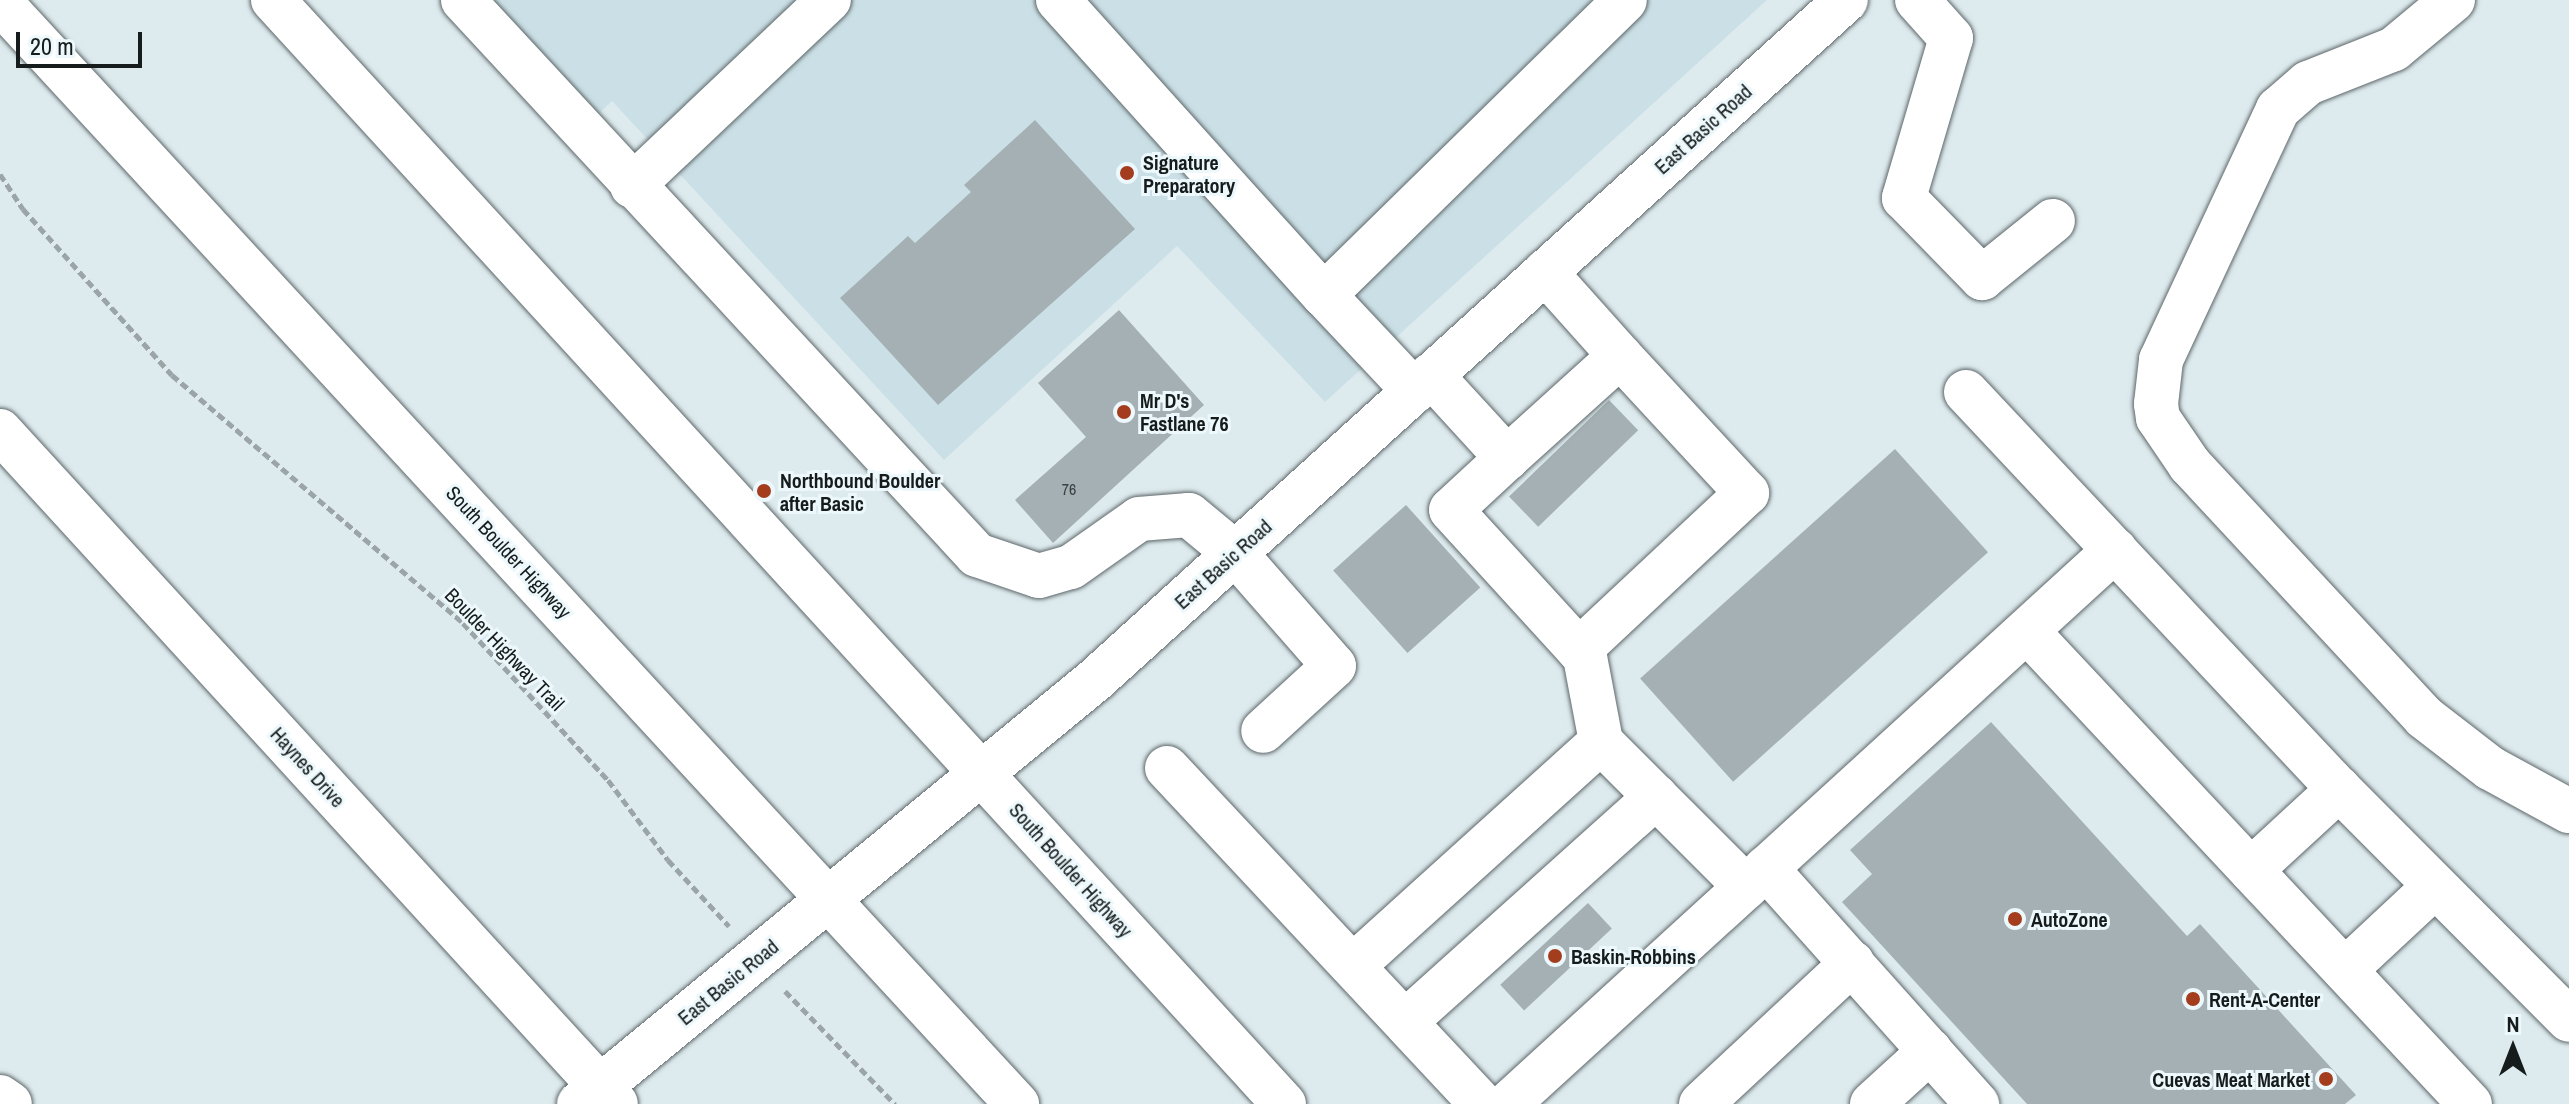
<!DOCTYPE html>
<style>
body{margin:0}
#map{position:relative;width:2569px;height:1104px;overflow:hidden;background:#deebee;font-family:"Archivo Narrow",sans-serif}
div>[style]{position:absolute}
.built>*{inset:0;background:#cbe0e6}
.building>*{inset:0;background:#a4b0b3;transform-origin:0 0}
.path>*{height:5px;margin-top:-2.5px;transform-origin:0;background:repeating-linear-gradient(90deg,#9ba5a8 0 8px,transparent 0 12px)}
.roads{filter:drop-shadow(0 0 2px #5d676a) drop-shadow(0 0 2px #5d676a)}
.minor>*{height:44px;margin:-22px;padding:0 22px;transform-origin:22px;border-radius:22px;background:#fff}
.major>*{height:44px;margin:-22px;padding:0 22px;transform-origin:22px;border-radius:22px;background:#fff}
.dots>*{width:22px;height:22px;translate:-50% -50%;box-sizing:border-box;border:4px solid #ecf8fc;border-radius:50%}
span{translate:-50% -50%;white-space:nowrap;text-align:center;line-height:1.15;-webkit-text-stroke:6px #ecf8fc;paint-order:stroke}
.number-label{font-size:16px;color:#3a4042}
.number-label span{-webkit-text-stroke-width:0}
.street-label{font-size:20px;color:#161b1c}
.poi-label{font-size:20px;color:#161b1c;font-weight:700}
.left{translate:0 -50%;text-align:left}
.right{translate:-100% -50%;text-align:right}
.north{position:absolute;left:2473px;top:1008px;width:80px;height:80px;-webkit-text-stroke:6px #ecf8fc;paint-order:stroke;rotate:0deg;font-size:22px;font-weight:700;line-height:32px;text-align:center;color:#161b1c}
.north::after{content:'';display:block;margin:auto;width:28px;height:36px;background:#161b1c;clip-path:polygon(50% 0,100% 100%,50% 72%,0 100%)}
.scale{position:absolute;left:16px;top:32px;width:126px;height:36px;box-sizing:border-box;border:4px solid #161b1c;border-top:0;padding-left:10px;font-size:24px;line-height:28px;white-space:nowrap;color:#161b1c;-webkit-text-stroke:6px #ecf8fc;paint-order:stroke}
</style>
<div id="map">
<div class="built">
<i style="clip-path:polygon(458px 0,1767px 0,1325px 402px,1177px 246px,944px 460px,612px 101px,579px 132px)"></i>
</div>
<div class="building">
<i style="clip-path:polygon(1035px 120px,1135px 229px,938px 405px,840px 298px,908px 236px,915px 243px,971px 192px,964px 185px)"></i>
<i style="clip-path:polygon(1119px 310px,1204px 405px,1053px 543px,1015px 500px,1086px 437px,1038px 383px)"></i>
<i style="left:1609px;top:400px;width:42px;height:139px;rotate:46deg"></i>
<i style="left:1895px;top:449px;width:139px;height:343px;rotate:48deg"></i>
<i style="left:1406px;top:505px;width:111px;height:98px;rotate:48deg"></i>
<i style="clip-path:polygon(1991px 722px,2187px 936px,2200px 924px,2356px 1095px,2345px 1104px,2027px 1104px,1842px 902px,1872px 874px,1850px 850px)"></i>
<i style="left:1588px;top:903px;width:35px;height:120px;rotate:47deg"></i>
</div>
<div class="path">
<i style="left:0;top:174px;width:42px;rotate:56.7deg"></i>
<i style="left:23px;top:209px;width:223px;rotate:48.1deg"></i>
<i style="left:172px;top:375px;width:382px;rotate:40.4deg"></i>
<i style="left:463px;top:623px;width:214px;rotate:47.3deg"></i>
<i style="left:608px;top:780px;width:100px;rotate:53.1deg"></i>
<i style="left:668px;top:860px;width:90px;rotate:47.3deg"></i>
<i style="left:785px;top:991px;width:158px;rotate:45.8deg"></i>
</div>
<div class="roads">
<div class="minor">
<i style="left:463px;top:0;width:756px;rotate:47.2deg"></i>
<i style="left:977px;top:555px;width:65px;rotate:18.7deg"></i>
<i style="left:1039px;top:576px;width:33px;rotate:-16deg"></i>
<i style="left:1071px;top:567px;width:83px;rotate:-35.2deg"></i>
<i style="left:1139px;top:519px;width:50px;rotate:-4.6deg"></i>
<i style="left:1189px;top:515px;width:60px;rotate:39.6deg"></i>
<i style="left:1235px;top:553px;width:150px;rotate:48.8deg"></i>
<i style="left:1334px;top:666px;width:96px;rotate:137.5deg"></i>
<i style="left:1058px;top:0;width:397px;rotate:48deg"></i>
<i style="left:1324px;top:295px;width:421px;rotate:-44.4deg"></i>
<i style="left:1917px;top:0;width:51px;rotate:48.2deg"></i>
<i style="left:1951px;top:38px;width:167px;rotate:106.4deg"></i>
<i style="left:1904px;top:198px;width:112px;rotate:45.7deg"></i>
<i style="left:1982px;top:278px;width:91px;rotate:-38.8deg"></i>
<i style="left:2453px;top:0;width:77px;rotate:140.3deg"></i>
<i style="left:2394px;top:49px;width:92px;rotate:158.4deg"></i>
<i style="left:2308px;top:83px;width:40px;rotate:139deg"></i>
<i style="left:2278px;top:109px;width:277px;rotate:115deg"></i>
<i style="left:2161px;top:360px;width:44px;rotate:96.5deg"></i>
<i style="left:2156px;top:404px;width:14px;rotate:82deg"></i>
<i style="left:2158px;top:418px;width:57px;rotate:55.8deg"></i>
<i style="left:2190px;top:465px;width:344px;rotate:47.1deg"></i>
<i style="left:2424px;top:717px;width:83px;rotate:37.7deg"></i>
<i style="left:2490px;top:768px;width:90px;rotate:28.6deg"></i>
<i style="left:632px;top:186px;width:271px;rotate:-43.4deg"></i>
<i style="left:1545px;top:272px;width:113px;rotate:48.2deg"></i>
<i style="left:1324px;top:295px;width:132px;rotate:46.8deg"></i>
<i style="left:1431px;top:375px;width:113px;rotate:47.5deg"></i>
<i style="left:1507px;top:458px;width:76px;rotate:137.1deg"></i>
<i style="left:1451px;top:510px;width:199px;rotate:47.6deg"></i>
<i style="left:1585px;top:657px;width:86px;rotate:79.3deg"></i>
<i style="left:1601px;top:742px;width:205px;rotate:45deg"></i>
<i style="left:1966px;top:392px;width:533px;rotate:46.82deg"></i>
<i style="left:2331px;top:781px;width:337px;rotate:45.1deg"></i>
<i style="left:0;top:431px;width:912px;rotate:47.53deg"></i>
<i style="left:1507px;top:458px;width:152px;rotate:-42.1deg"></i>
<i style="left:1620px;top:356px;width:187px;rotate:47.2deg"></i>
<i style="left:1747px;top:493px;width:230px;rotate:136.9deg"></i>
<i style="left:2027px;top:631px;width:648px;rotate:46.88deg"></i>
<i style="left:1167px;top:768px;width:460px;rotate:46.9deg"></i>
<i style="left:1766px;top:868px;width:317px;rotate:48.2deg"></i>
<i style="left:2251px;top:870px;width:120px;rotate:-42.6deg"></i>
<i style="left:1354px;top:965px;width:333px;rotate:-42.1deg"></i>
<i style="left:2345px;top:970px;width:123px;rotate:-43deg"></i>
<i style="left:1406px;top:1021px;width:336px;rotate:-41.9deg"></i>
<i style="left:0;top:1097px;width:12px;rotate:35deg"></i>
<i style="left:579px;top:1104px;width:668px;rotate:-39.41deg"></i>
<i style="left:1095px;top:680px;width:1013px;rotate:-42.16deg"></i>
<i style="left:1508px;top:1104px;width:822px;rotate:-42.39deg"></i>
<i style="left:1701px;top:1104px;width:207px;rotate:-43deg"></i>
<i style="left:1872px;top:1104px;width:79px;rotate:-42.4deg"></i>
</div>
<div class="major">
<i style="left:273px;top:0;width:1497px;rotate:47.52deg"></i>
<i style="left:0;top:2px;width:1500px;rotate:47.3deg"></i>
</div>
</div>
<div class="dots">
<i style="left:1127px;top:173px;background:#a43c1e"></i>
<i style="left:1124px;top:412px;background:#a43c1e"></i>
<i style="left:764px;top:491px;background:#a43c1e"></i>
<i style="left:2015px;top:919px;background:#a43c1e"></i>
<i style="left:1555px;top:956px;background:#a43c1e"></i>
<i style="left:2193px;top:999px;background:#a43c1e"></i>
<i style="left:2326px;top:1079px;background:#a43c1e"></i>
</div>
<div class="number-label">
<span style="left:1069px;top:489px">76</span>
</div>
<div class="street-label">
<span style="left:1703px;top:129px;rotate:-42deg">East Basic Road</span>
<span style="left:509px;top:552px;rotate:47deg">South Boulder Highway</span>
<span style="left:1223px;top:564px;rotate:-42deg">East Basic Road</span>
<span style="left:505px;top:649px;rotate:46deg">Boulder Highway Trail</span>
<span style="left:308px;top:767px;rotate:48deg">Haynes Drive</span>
<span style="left:1071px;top:870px;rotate:48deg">South Boulder Highway</span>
<span style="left:728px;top:982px;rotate:-39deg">East Basic Road</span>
</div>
<div class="poi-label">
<span class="left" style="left:1143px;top:174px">Signature<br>Preparatory</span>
<span class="left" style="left:1140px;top:412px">Mr D's<br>Fastlane 76</span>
<span class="left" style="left:780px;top:492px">Northbound Boulder<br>after Basic</span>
<span class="left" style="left:2031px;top:919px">AutoZone</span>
<span class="left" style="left:1571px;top:956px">Baskin-Robbins</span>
<span class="left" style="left:2209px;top:999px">Rent-A-Center</span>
<span class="right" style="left:2310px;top:1079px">Cuevas Meat Market</span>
</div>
<div class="north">N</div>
<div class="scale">20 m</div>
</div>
